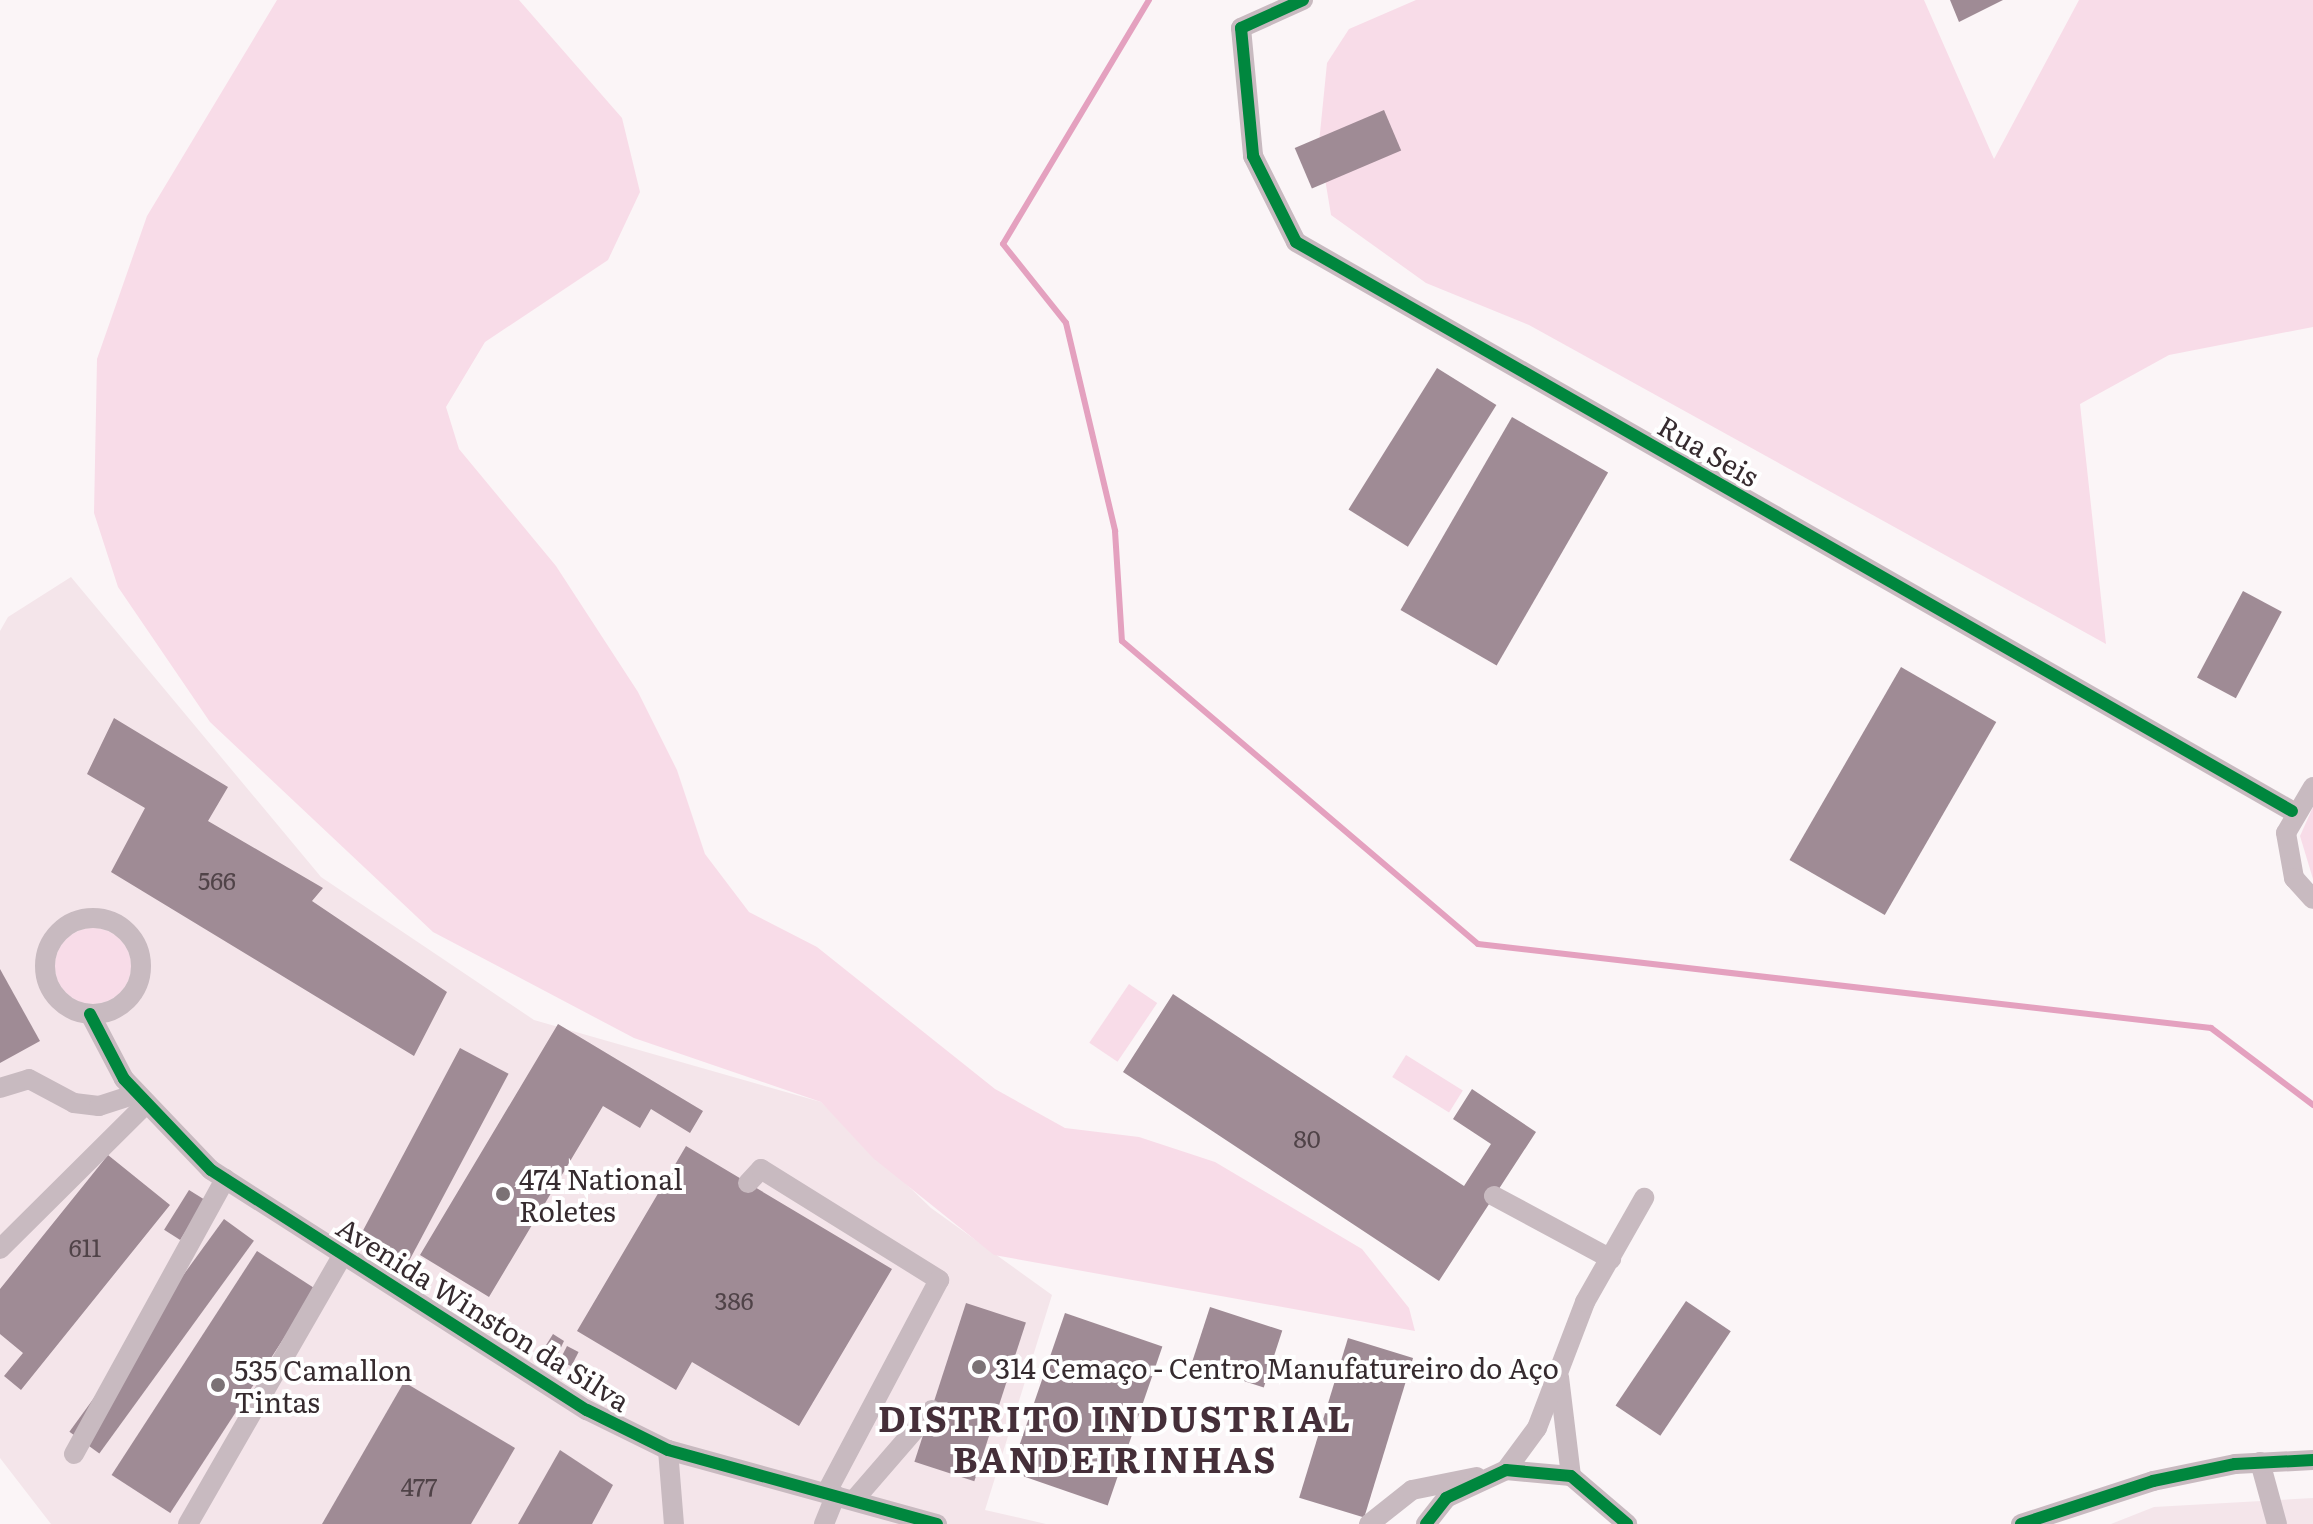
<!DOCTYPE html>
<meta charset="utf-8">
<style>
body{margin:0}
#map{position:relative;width:2313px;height:1524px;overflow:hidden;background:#fbf5f7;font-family:Literata,serif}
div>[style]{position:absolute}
.built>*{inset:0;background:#f4e5ea}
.green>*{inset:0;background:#f8dce8;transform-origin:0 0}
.round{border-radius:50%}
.stream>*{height:6px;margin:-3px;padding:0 3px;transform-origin:3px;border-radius:3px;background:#e4a1bf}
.building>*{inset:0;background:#9f8b95;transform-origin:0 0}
.minor>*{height:20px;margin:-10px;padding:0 10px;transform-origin:10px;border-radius:10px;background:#c8bac0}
.minor>.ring{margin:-10px;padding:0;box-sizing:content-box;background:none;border:20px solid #c8bac0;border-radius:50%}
.cycleway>*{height:12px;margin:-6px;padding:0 6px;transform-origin:6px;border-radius:6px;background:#00873e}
.dots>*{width:22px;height:22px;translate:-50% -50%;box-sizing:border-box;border:4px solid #fff;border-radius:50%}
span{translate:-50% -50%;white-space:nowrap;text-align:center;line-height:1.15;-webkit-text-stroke:8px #fff;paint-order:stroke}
.number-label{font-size:24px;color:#504348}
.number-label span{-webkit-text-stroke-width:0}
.street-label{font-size:28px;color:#362b2f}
.poi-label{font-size:28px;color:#362b2f}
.left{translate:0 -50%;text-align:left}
.district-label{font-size:36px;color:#452f39;font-weight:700;letter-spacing:2px}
</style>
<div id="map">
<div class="built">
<i style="clip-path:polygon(71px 577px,321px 877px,534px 1020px,821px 1102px,931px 1208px,1052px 1295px,985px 1510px,1046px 1524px,51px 1524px,0 1458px,0 631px,8px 617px)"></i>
<i style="clip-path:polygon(2313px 1498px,2313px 1524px,2111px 1524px,2154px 1507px)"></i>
</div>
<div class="green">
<i style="clip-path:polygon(277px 0,519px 0,622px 118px,640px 192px,608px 260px,485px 342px,446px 407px,459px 449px,556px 566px,638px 692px,677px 770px,705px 854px,749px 912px,817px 947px,995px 1089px,1065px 1128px,1139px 1137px,1215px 1162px,1362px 1249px,1409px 1308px,1415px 1331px,994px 1255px,873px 1158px,821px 1102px,634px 1038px,433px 932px,210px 722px,118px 587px,94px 513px,97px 359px,147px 216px)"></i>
<i style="clip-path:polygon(1416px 0,1924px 0,1994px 159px,2079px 0,2313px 0,2313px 327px,2169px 355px,2080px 404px,2106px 644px,1529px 325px,1426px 283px,1331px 215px,1319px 143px,1327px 63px,1349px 29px)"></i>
<i style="clip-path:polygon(2313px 807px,2313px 879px,2300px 836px)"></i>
<i class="round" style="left:55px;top:928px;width:76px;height:76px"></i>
<i style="left:1129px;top:984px;width:34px;height:71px;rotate:34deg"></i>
<i style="left:1406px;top:1055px;width:67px;height:26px;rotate:32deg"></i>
</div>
<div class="stream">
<i style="left:1149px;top:0;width:284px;rotate:120.9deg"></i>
<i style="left:1003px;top:244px;width:101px;rotate:51.4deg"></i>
<i style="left:1066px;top:323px;width:214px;rotate:76.7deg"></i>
<i style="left:1115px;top:531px;width:110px;rotate:86.4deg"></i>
<i style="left:1122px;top:641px;width:467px;rotate:40.4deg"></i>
<i style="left:1478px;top:944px;width:738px;rotate:6.54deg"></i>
<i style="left:2211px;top:1028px;width:128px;rotate:37deg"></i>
</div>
<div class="building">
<i style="clip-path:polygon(1950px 0,2003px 0,1959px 22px)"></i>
<i style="left:1384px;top:110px;width:44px;height:97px;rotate:67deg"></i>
<i style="left:1437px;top:368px;width:70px;height:167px;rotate:32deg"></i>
<i style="left:1512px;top:417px;width:111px;height:223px;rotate:30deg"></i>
<i style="left:2243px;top:591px;width:44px;height:98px;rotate:28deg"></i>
<i style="left:1901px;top:667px;width:110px;height:223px;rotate:30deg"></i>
<i style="clip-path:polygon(114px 718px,228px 787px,208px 821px,323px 888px,312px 901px,447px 992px,414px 1056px,111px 872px,145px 808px,87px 774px)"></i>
<i style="clip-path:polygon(0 969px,40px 1041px,0 1063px)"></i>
<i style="clip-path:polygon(1173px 994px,1464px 1186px,1491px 1144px,1453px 1119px,1472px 1089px,1536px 1132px,1439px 1281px,1123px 1072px)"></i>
<i style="clip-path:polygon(558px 1024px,703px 1111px,690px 1133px,651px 1109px,640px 1128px,603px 1106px,489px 1297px,420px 1255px)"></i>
<i style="left:460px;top:1048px;width:55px;height:212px;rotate:28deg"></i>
<i style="clip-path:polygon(686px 1146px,892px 1269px,799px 1426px,692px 1362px,676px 1390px,577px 1331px)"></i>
<i style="clip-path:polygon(108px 1155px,170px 1205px,21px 1390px,4px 1376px,23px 1353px,0 1334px,0 1289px)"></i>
<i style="left:189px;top:1190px;width:19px;height:47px;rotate:32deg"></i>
<i style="left:224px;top:1219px;width:37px;height:263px;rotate:36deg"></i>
<i style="left:257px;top:1251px;width:70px;height:267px;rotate:33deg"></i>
<i style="left:1686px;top:1301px;width:54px;height:126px;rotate:34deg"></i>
<i style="left:966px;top:1303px;width:63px;height:167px;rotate:18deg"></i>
<i style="left:1210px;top:1307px;width:76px;height:60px;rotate:18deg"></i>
<i style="left:1065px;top:1313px;width:103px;height:168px;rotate:19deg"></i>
<i style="clip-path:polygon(553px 1334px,564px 1341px,556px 1358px,543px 1350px)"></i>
<i style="left:1348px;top:1338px;width:68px;height:167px;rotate:17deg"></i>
<i style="left:567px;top:1346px;width:13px;height:16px;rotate:27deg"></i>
<i style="clip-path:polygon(404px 1382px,515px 1448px,471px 1524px,322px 1524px)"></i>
<i style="clip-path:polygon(560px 1450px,613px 1485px,592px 1524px,518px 1524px)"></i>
</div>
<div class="minor">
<i style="left:1303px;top:0;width:68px;rotate:155.7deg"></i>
<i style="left:1241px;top:28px;width:129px;rotate:84.6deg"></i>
<i style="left:1253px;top:156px;width:96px;rotate:63.4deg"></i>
<i style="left:1296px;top:242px;width:1147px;rotate:29.74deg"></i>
<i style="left:2313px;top:787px;width:53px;rotate:120.4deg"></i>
<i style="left:2286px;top:833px;width:46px;rotate:79.9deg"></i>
<i style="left:2294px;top:878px;width:28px;rotate:48deg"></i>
<i class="ring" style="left:45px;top:918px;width:76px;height:76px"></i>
<i style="left:90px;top:1014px;width:73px;rotate:62.4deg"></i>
<i style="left:124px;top:1079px;width:126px;rotate:46.3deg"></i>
<i style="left:211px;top:1170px;width:446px;rotate:32.6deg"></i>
<i style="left:587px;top:1410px;width:90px;rotate:26.3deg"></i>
<i style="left:668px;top:1450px;width:279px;rotate:15.4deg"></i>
<i style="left:0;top:1088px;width:30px;rotate:-17deg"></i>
<i style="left:29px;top:1079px;width:51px;rotate:28.1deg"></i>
<i style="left:74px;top:1103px;width:25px;rotate:7deg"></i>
<i style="left:99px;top:1106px;width:39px;rotate:-18deg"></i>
<i style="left:748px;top:1183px;width:19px;rotate:-47deg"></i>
<i style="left:761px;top:1169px;width:210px;rotate:31.9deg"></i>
<i style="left:939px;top:1280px;width:241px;rotate:117.9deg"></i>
<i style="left:1494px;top:1196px;width:133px;rotate:28.3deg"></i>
<i style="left:0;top:1249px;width:204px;rotate:-44.8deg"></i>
<i style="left:1559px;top:1377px;width:100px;rotate:83.1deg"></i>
<i style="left:668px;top:1450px;width:74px;rotate:85.4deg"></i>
<i style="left:74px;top:1454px;width:314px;rotate:-61.2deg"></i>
<i style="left:2260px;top:1462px;width:64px;rotate:74.7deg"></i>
<i style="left:1506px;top:1470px;width:52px;rotate:-53.6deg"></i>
<i style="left:1537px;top:1428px;width:135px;rotate:-69.1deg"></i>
<i style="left:1585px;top:1302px;width:120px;rotate:-60.4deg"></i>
<i style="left:854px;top:1500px;width:119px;rotate:-49.1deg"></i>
<i style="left:188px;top:1524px;width:311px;rotate:-60.1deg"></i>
<i style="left:824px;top:1524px;width:31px;rotate:-68deg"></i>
<i style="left:1369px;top:1524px;width:55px;rotate:-38.3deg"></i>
<i style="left:1412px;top:1490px;width:66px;rotate:-11.3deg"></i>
<i style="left:1426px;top:1524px;width:33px;rotate:-52deg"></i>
<i style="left:1446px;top:1498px;width:66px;rotate:-25deg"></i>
<i style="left:1506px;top:1470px;width:65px;rotate:5.3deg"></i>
<i style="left:1571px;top:1476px;width:74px;rotate:40.6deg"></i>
<i style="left:2021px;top:1524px;width:139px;rotate:-18deg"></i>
<i style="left:2153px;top:1481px;width:84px;rotate:-11.7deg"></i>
<i style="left:2235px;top:1464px;width:78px;rotate:-2.9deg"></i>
</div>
<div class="cycleway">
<i style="left:1303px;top:0;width:68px;rotate:155.7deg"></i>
<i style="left:1241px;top:28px;width:129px;rotate:84.6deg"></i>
<i style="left:1253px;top:156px;width:96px;rotate:63.4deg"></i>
<i style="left:1296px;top:242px;width:1147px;rotate:29.74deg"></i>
<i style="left:90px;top:1014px;width:73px;rotate:62.4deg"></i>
<i style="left:124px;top:1079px;width:126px;rotate:46.3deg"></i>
<i style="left:211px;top:1170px;width:446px;rotate:32.6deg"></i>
<i style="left:587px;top:1410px;width:90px;rotate:26.3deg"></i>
<i style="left:668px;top:1450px;width:279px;rotate:15.4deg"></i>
<i style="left:1426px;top:1524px;width:33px;rotate:-52deg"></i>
<i style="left:1446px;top:1498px;width:66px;rotate:-25deg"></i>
<i style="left:1506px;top:1470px;width:65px;rotate:5.3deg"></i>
<i style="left:1571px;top:1476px;width:74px;rotate:40.6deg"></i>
<i style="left:2021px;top:1524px;width:139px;rotate:-18deg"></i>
<i style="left:2153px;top:1481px;width:84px;rotate:-11.7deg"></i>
<i style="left:2235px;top:1464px;width:78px;rotate:-2.9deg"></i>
</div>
<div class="dots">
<i style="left:503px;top:1194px;background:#7b7275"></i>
<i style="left:979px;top:1367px;background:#7b7275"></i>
<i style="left:218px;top:1385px;background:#7b7275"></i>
</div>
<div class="number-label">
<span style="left:217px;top:880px">566</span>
<span style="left:1307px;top:1138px">80</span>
<span style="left:85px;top:1247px">611</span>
<span style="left:734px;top:1300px">386</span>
<span style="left:419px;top:1486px">477</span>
</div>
<div class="street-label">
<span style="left:1709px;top:450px;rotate:30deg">Rua Seis</span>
<span style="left:484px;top:1313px;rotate:32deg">Avenida Winston da Silva</span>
</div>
<div class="poi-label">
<span class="left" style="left:519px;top:1194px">474 National<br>Roletes</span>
<span class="left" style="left:995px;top:1367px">314 Cemaço - Centro Manufatureiro do Aço</span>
<span class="left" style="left:234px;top:1385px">535 Camallon<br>Tintas</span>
</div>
<div class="district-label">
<span style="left:1115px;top:1437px">DISTRITO INDUSTRIAL<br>BANDEIRINHAS</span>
</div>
</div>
